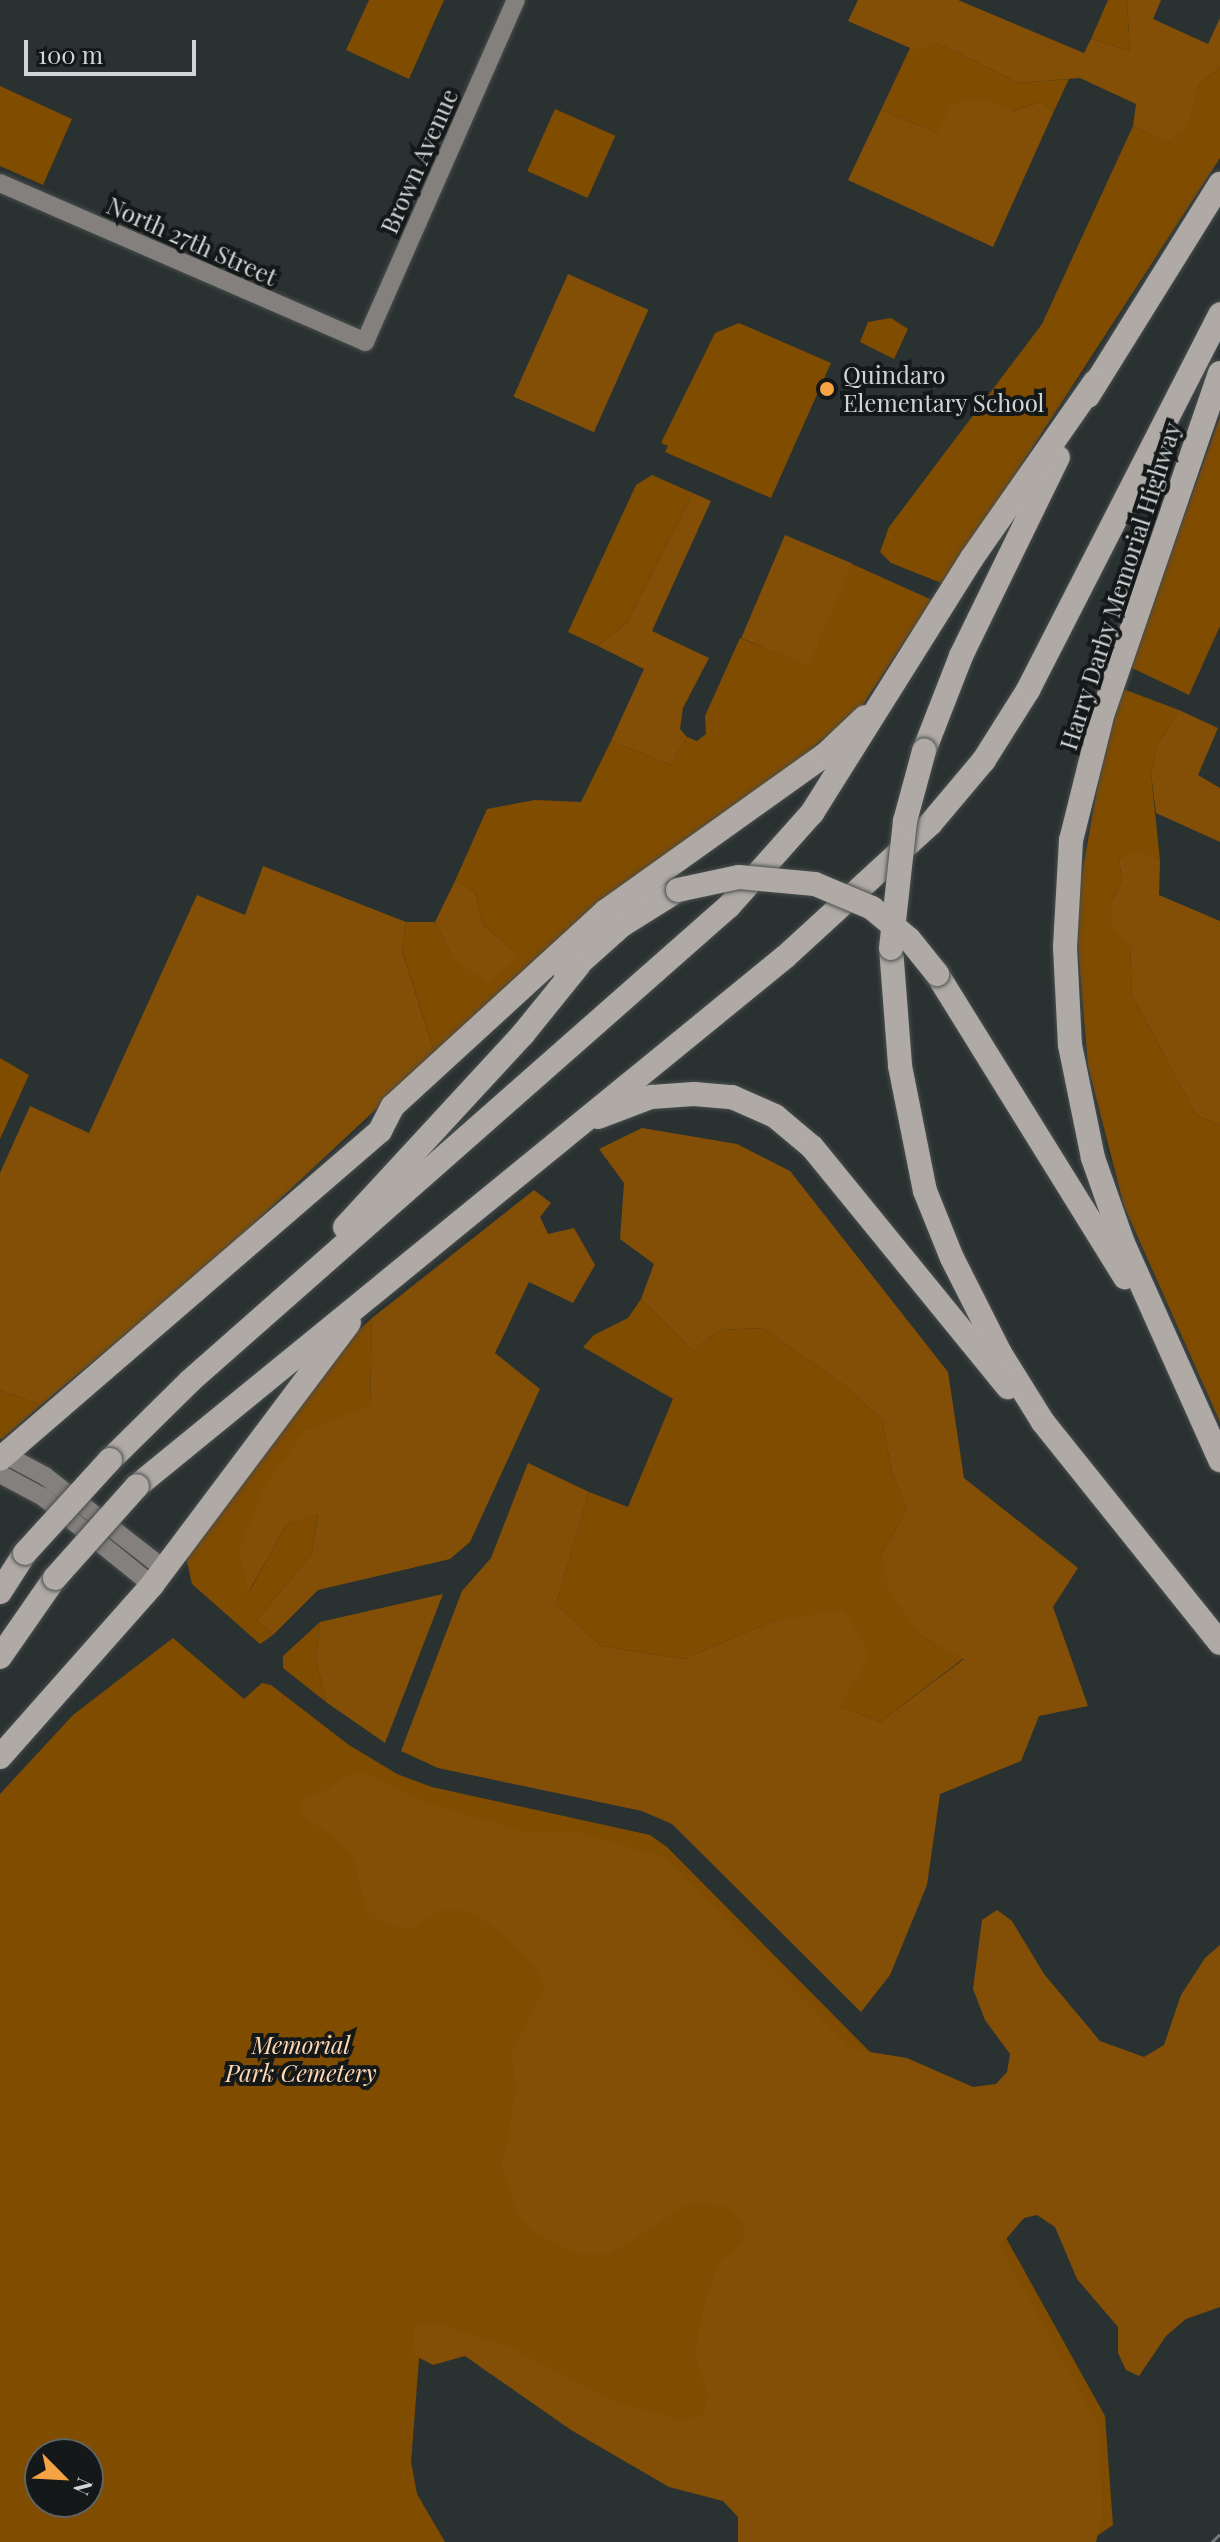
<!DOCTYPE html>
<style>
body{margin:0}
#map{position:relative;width:1220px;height:2542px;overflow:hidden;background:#2a3131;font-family:"Playfair Display",serif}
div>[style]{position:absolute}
.green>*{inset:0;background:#804c00;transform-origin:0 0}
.forest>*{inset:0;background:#834f06;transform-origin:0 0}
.roads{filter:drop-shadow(0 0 2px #484e4e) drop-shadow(0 0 2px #484e4e)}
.secondary>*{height:18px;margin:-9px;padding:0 9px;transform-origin:9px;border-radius:9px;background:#84807d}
.highway>*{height:24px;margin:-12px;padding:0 12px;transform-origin:12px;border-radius:12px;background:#b0aaa6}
.rail>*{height:3px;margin-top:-1.5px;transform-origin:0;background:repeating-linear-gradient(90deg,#767c7c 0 16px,transparent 0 24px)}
.bridges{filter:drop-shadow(0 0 2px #484e4e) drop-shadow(0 0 2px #484e4e)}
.highway-bridge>*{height:24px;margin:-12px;padding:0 12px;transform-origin:12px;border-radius:12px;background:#b0aaa6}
.dots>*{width:22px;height:22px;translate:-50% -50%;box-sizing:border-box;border:4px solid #151818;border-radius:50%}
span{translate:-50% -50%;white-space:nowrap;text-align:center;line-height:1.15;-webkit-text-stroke:8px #151818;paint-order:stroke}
.street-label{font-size:24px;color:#d0d4d4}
.poi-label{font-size:24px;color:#d0d4d4}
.left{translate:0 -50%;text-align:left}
.park-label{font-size:24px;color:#fed9b4;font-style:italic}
.north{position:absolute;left:24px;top:2438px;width:80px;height:80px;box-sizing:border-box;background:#151818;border:2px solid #606363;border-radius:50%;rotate:114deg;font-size:22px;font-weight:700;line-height:32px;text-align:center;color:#d0d4d4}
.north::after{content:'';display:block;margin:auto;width:28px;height:36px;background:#f5a345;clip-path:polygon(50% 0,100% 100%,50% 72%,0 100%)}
.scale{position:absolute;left:24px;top:40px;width:172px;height:36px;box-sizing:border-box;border:4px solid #d0d4d4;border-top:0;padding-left:10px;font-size:24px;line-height:28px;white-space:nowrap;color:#d0d4d4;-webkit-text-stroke:6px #151818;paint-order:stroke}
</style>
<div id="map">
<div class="green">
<i style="clip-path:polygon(369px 0,444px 0,409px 79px,346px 50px)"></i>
<i style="clip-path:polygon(1108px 0,1127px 0,1130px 51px,1091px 39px)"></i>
<i style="clip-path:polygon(937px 43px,1019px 83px,1069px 79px,1054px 111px,1041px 102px,938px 133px,881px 110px,910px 48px)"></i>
<i style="clip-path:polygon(1220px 67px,1220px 158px,944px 584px,891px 563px,880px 552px,889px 527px,1042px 324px,1133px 126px,1167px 142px,1186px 129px,1199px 85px)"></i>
<i style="clip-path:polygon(0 86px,72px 119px,43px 185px,0 166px)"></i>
<i style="left:555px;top:109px;width:66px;height:68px;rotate:24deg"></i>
<i style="clip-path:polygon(891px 318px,908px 329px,894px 359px,860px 342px,868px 322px)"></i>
<i style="clip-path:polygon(739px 323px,831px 363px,771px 498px,665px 452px,668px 446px,661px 443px,715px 333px)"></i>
<i style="clip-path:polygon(1220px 417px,1220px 626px,1189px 695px,1130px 667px)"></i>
<i style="clip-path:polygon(652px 475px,693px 493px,627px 623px,598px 646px,568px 632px,636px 485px)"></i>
<i style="clip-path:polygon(852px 564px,932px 600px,859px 710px,435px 1054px,402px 950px,406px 922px,435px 922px,452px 957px,519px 955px,483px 925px,475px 892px,455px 881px,487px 809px,535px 800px,581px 802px,611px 741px,671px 765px,687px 737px,697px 741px,706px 734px,705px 716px,740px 638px,801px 663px)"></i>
<i style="clip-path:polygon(1123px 689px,1179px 710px,1157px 746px,1151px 773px,1160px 861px,1136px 850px,1119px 859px,1122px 882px,1111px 903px,1130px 943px,1132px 995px,1196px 1115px,1220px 1125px,1220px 1422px,1124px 1206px,1088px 1066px,1077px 936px,1080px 885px,1103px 756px)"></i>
<i style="clip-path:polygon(0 1058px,29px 1075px,0 1139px)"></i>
<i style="clip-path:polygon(641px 1299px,693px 1351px,719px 1330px,763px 1328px,848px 1388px,882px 1420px,892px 1473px,907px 1509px,881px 1555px,925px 1638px,964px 1658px,880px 1722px,840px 1706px,776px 1620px,683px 1659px,601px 1646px,556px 1604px,589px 1492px,628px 1507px,673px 1399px,583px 1347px,594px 1335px,628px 1318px)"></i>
<i style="clip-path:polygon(372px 1318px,370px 1407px,307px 1429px,249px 1592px,287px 1524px,318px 1513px,312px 1553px,257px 1620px,273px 1635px,260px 1644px,192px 1584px,186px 1557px,344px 1344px)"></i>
<i style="clip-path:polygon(0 1390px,41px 1405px,2px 1439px,0 1439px)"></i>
<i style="clip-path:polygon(320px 1622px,316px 1659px,326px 1702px,283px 1668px,283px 1656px)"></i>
<i style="clip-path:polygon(evenodd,173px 1638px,244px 1699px,262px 1683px,271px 1685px,349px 1745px,397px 1774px,432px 1787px,650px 1835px,667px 1847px,877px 2059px,995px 2218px,1105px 2416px,1113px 2525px,1088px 2542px,975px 2542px,421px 2334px,411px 2462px,417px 2494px,445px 2542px,0 2542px,0 1794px,73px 1715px,173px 1638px,40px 2454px,88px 2454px,88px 2502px,40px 2502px,40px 2454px)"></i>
</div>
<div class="forest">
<i style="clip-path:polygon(858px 0,958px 0,1084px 53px,1091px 39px,1130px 51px,1127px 0,1161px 0,1153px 19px,1208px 44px,1220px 18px,1220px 67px,1199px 85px,1187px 129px,1167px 142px,1133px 126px,1136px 104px,1080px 78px,1019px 83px,937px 43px,915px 50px,848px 21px)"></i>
<i style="clip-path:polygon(983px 98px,1012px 111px,1041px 102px,1054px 111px,993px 247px,848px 180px,881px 110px,938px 133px,950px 105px)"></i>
<i style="left:568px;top:274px;width:88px;height:134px;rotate:24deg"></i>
<i style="clip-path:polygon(693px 493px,711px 501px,652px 631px,709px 658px,683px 708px,680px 729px,687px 737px,671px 765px,611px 741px,644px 669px,598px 646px,627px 623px)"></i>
<i style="left:785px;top:535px;width:73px;height:112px;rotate:23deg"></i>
<i style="clip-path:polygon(1179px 710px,1218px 728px,1198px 775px,1220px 788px,1220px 842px,1156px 813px,1151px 773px,1157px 746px)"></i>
<i style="clip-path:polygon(1136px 849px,1160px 861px,1159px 895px,1220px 921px,1220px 1125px,1196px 1115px,1132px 995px,1130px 943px,1113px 930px,1111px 903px,1122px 882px,1119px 859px)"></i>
<i style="clip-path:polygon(263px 866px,406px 922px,402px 951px,435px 1054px,218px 1257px,41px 1405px,0 1390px,0 1173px,30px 1106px,89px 1133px,197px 895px,245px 915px)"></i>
<i style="clip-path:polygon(455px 881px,475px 892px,483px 925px,519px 955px,489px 984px,452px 957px,435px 922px)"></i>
<i style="clip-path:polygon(642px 1128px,737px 1144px,790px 1171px,948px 1372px,964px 1478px,1078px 1568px,1053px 1607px,1088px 1706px,1039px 1716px,1021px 1761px,940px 1794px,927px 1885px,890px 1975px,861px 2012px,672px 1824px,642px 1811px,438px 1768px,401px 1751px,462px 1591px,491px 1558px,528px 1463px,589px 1492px,556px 1604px,601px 1646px,683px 1659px,776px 1620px,844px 1610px,870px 1656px,840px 1706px,880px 1722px,964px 1659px,925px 1638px,890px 1594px,881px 1555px,907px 1509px,892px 1473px,882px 1420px,848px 1388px,763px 1328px,719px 1330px,693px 1351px,641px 1299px,654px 1264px,620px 1239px,624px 1183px,599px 1149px)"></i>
<i style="clip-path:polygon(534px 1190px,551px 1203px,540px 1217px,548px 1234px,574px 1228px,595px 1265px,573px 1303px,529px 1282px,495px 1353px,540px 1389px,470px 1542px,450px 1559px,318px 1590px,273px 1635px,257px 1620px,312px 1553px,318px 1514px,287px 1524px,248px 1593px,239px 1549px,266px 1484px,307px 1429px,370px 1406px,372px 1318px)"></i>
<i style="clip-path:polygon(443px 1594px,385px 1743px,326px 1702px,316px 1659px,320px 1622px)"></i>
<i style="clip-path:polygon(366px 1773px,428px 1803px,523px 1832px,574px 1831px,663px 1857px,852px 2049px,907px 2058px,973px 2087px,996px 2084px,1007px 2072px,1010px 2054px,985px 2020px,973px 1989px,982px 1920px,997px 1910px,1012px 1921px,1044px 1974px,1100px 2041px,1144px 2057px,1164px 2045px,1181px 1995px,1205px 1958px,1220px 1945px,1220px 2307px,1186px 2319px,1166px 2336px,1139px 2376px,1126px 2370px,1118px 2353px,1118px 2327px,1077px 2279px,1055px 2227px,1037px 2215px,1024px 2218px,1000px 2246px,1100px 2427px,1102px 2517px,1096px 2542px,738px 2542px,738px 2517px,723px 2501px,669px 2487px,571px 2430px,465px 2356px,433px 2365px,412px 2354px,415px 2326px,435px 2323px,507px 2346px,619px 2403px,681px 2420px,703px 2415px,708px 2397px,695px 2355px,700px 2322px,717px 2263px,744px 2242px,743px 2223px,730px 2207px,690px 2203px,609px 2255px,580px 2254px,538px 2236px,519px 2217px,502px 2167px,516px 2089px,511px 2055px,546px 1986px,534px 1965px,490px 1924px,463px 1910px,441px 1910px,410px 1930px,385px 1923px,366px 1908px,353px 1859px,337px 1840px,298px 1812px,300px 1799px,321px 1793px,351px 1774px)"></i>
</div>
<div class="roads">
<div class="secondary">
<i style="left:0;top:183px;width:398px;rotate:23.5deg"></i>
<i style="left:365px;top:342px;width:374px;rotate:-66.2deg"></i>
<i style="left:0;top:1452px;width:51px;rotate:28.1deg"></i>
<i style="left:45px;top:1476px;width:151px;rotate:38deg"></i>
<i style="left:0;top:1474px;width:49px;rotate:28.1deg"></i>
<i style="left:43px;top:1497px;width:140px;rotate:38.9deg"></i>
</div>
<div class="highway">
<i style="left:1220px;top:373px;width:359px;rotate:109deg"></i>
<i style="left:1103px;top:712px;width:132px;rotate:104deg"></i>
<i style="left:1071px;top:840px;width:107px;rotate:93.2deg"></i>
<i style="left:1065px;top:947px;width:98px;rotate:87.1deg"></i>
<i style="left:1070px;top:1045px;width:115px;rotate:78.5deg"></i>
<i style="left:1093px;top:1158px;width:90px;rotate:70.6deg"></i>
<i style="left:1123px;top:1243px;width:238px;rotate:65.9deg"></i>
<i style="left:1088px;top:396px;width:250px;rotate:-58.1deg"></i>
<i style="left:924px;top:751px;width:102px;rotate:-68.7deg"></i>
<i style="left:961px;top:656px;width:221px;rotate:-64deg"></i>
<i style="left:891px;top:948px;width:118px;rotate:85.6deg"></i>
<i style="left:900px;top:1066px;width:127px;rotate:78.7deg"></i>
<i style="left:925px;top:1191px;width:72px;rotate:68.1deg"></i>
<i style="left:952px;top:1258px;width:106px;rotate:63.2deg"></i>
<i style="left:1000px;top:1353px;width:81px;rotate:58.1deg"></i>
<i style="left:1043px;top:1422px;width:283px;rotate:51.3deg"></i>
<i style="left:937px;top:974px;width:357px;rotate:58.2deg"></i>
<i style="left:566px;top:975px;width:75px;rotate:-41.8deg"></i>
<i style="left:622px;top:925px;width:66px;rotate:-32deg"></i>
<i style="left:598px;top:1117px;width:57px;rotate:-20.7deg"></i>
<i style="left:651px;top:1097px;width:43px;rotate:-4deg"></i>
<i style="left:694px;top:1094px;width:38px;rotate:5deg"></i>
<i style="left:732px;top:1097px;width:47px;rotate:23.8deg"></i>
<i style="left:775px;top:1116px;width:48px;rotate:40deg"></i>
<i style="left:812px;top:1147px;width:310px;rotate:50.8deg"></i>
<i style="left:345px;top:1227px;width:263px;rotate:-47.3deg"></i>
<i style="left:523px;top:1034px;width:87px;rotate:-51deg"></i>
<i style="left:0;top:1459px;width:502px;rotate:-40.8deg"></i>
<i style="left:380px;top:1131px;width:28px;rotate:-63deg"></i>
<i style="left:393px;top:1106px;width:289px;rotate:-42.5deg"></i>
<i style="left:606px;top:911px;width:269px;rotate:-35.5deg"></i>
<i style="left:825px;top:755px;width:55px;rotate:-43.5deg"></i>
<i style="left:110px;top:1460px;width:112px;rotate:-44.6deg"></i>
<i style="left:190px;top:1381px;width:718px;rotate:-41.39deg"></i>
<i style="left:729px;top:906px;width:125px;rotate:-48.3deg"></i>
<i style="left:812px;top:813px;width:301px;rotate:-57.9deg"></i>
<i style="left:972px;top:558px;width:215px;rotate:-55.1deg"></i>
<i style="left:137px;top:1486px;width:837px;rotate:-39.23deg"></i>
<i style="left:785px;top:957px;width:198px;rotate:-42.5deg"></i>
<i style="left:931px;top:823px;width:82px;rotate:-49.9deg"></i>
<i style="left:984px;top:760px;width:83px;rotate:-57.8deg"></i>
<i style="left:1028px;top:690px;width:422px;rotate:-62.9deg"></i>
<i style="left:0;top:1592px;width:46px;rotate:-57.3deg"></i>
<i style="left:0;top:1657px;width:96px;rotate:-55.2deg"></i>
<i style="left:0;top:1757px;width:230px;rotate:-48.5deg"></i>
<i style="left:152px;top:1585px;width:328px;rotate:-53.1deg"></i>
</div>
</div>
<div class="rail">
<i style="left:1212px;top:2542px;width:11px;rotate:-45deg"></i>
</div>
<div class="bridges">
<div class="highway-bridge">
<i style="left:678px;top:890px;width:62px;rotate:-12deg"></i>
<i style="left:739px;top:877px;width:76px;rotate:5.3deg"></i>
<i style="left:815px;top:884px;width:62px;rotate:22.8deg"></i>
<i style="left:872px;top:908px;width:48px;rotate:40deg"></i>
<i style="left:909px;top:939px;width:45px;rotate:51.3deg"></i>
<i style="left:891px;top:948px;width:128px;rotate:-83.7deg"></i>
<i style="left:905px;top:821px;width:73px;rotate:-74.8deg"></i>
<i style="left:25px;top:1553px;width:126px;rotate:-47.6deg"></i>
<i style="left:55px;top:1578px;width:123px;rotate:-48.3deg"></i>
</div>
</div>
<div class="dots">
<i style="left:827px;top:389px;background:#f5a345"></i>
</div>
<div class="street-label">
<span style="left:419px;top:161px;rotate:-66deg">Brown Avenue</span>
<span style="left:192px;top:241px;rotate:24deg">North 27th Street</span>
<span style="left:1120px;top:586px;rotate:-72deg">Harry Darby Memorial Highway</span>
</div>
<div class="poi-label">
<span class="left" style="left:843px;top:389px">Quindaro<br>Elementary School</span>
</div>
<div class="park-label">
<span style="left:301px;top:2059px">Memorial<br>Park Cemetery</span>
</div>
<div class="north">N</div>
<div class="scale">100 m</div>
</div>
